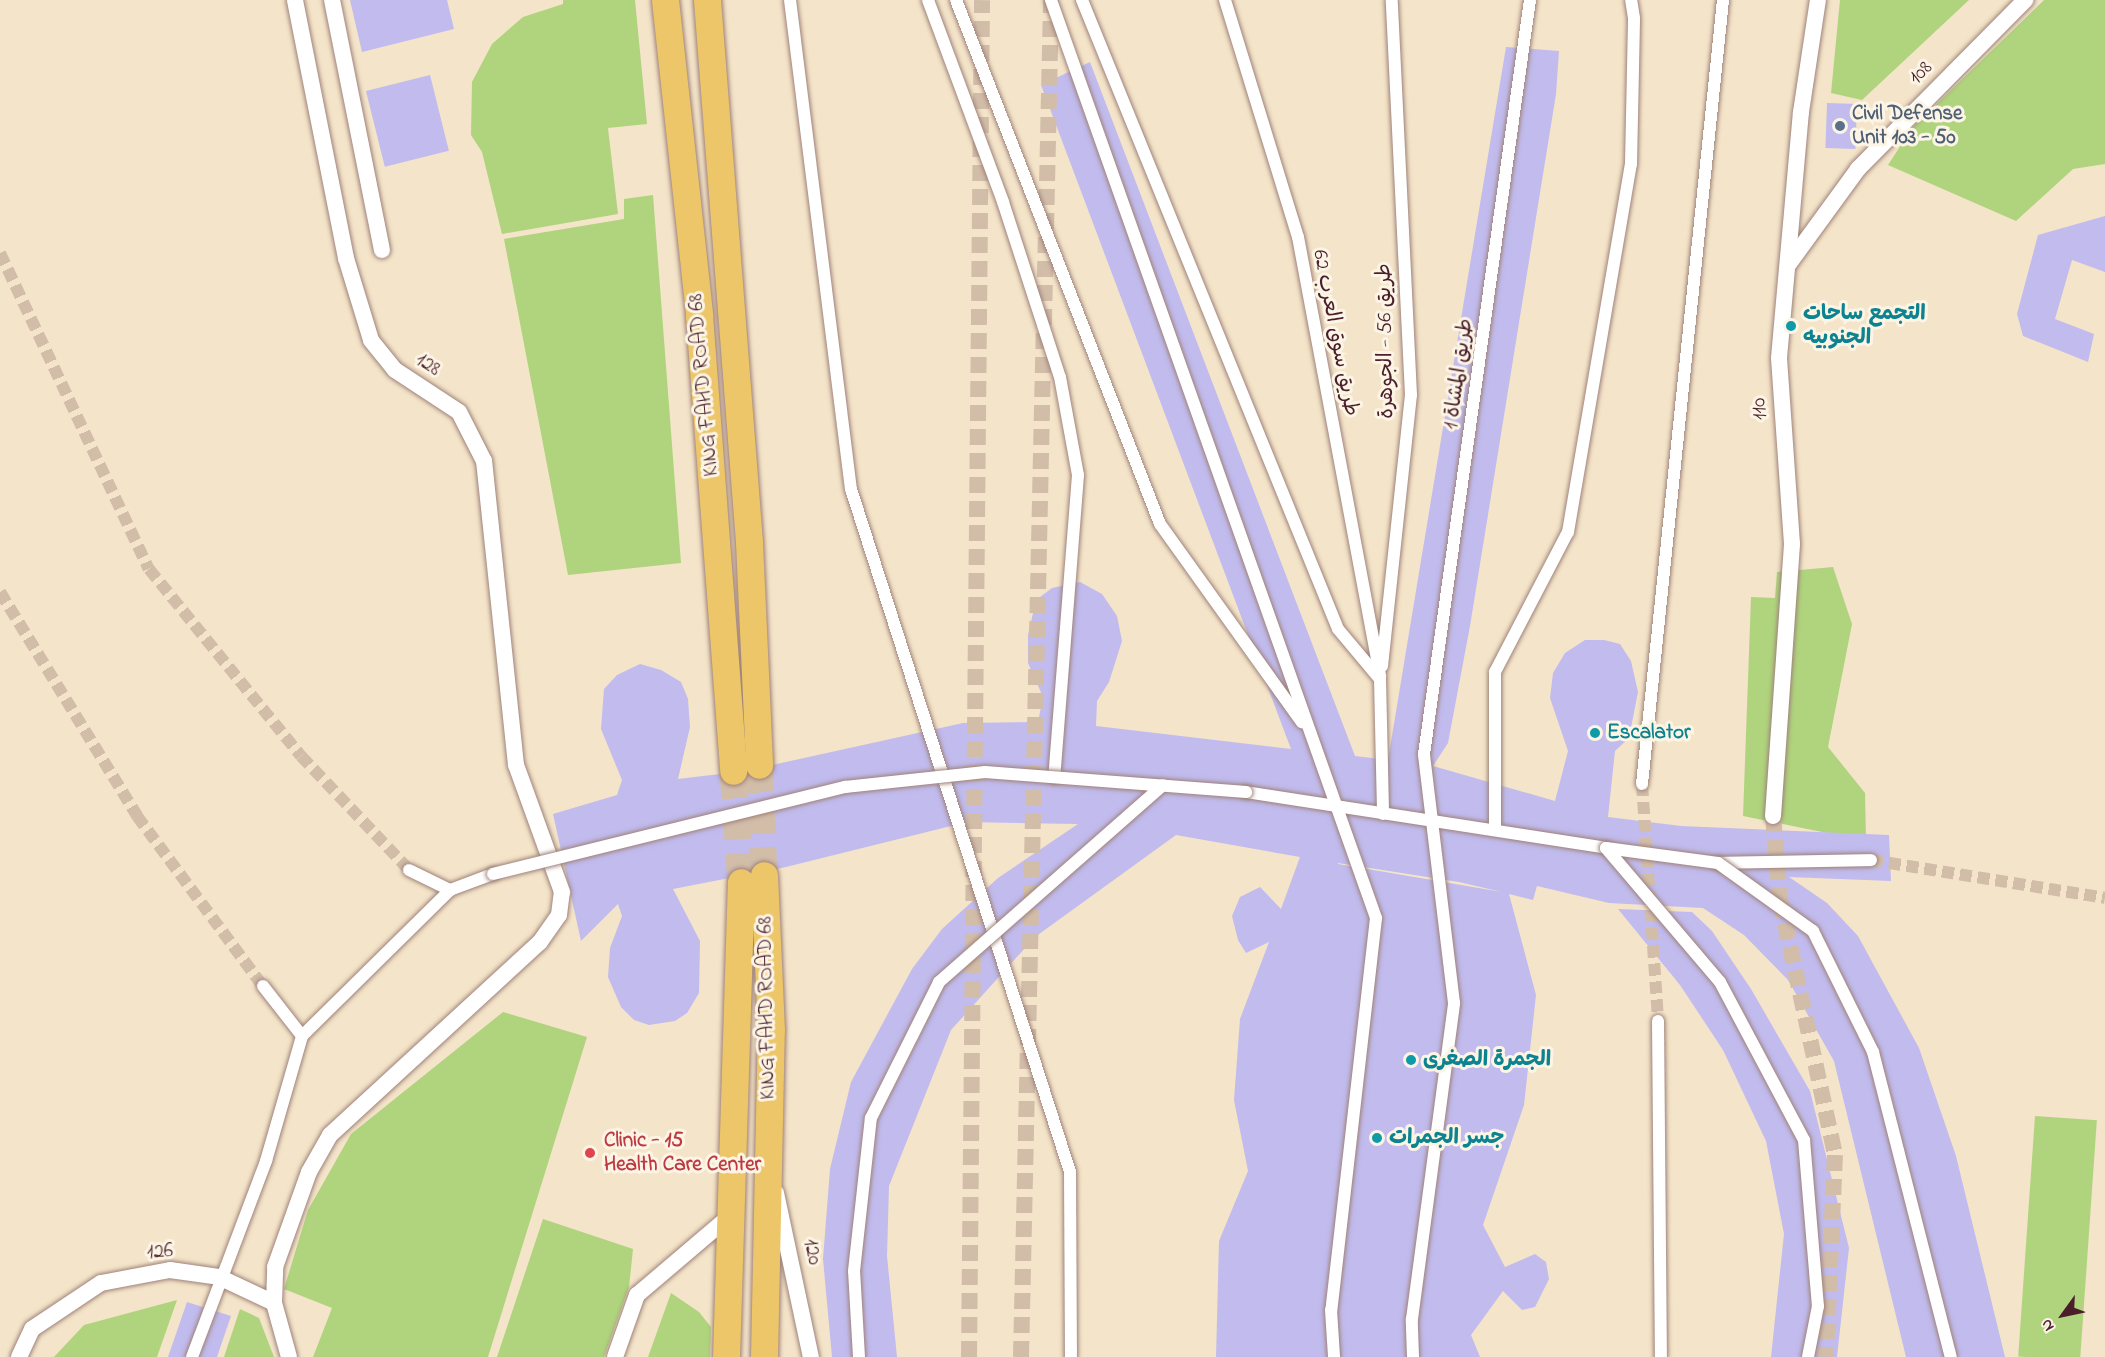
<!DOCTYPE html>
<meta charset="utf-8">
<style>
body{margin:0}
#map{position:relative;width:2105px;height:1357px;overflow:hidden;background:#f4e4c9;font-family:"Indie Flower","Playpen Sans Arabic",sans-serif}
div>[style]{position:absolute}
.green>*{inset:0;background:#afd47d;transform-origin:0 0}
.building>*{inset:0;background:#c1bbee;transform-origin:0 0}
.pedestrian-tunnel>*{height:12px;margin-top:-6px;transform-origin:0;background:repeating-linear-gradient(90deg,#d2bda9 0 12px,transparent 0 18px)}
.minor-tunnel>*{height:16px;margin-top:-8px;transform-origin:0;background:repeating-linear-gradient(90deg,#d2bda9 0 16px,transparent 0 24px)}
.primary-tunnel>*{height:27px;margin-top:-13.5px;transform-origin:0;background:repeating-linear-gradient(90deg,#d2bda9 0 27px,transparent 0 41px)}
.roads{filter:drop-shadow(0 0 2px #9f827a) drop-shadow(0 0 2px #9f827a)}
.pedestrian>*{height:12px;margin:-6px;padding:0 6px;transform-origin:6px;border-radius:6px;background:#fff}
.minor>*{height:16px;margin:-8px;padding:0 8px;transform-origin:8px;border-radius:8px;background:#fff}
.primary>*{height:27px;margin:-13.5px;padding:0 13.5px;transform-origin:13.5px;border-radius:13.5px;background:#ecc669}
.bridges{filter:drop-shadow(0 0 2px #9f827a) drop-shadow(0 0 2px #9f827a)}
.pedestrian-bridge>*{height:12px;margin:-6px;padding:0 6px;transform-origin:6px;border-radius:6px;background:#fff}
.dots>*{width:16px;height:16px;translate:-50% -50%;box-sizing:border-box;border:3px solid #fcf5e5;border-radius:50%}
span{translate:-50% -50%;white-space:nowrap;text-align:center;line-height:1.15;-webkit-text-stroke:6px #fcf5e5;paint-order:stroke}
.street-label{font-size:21px;color:#4a1f2b}
.service-label{font-size:21px;color:#4e5e75;font-weight:700}
.left{translate:0 -50%;text-align:left}
.culture-label{font-size:21px;color:#0d838f;font-weight:700}
.health-label{font-size:21px;color:#be3a42;font-weight:700}
.north{position:absolute;left:2033px;top:1285px;width:60px;height:60px;-webkit-text-stroke:4px #fcf5e5;paint-order:stroke;rotate:237deg;font-size:16px;font-weight:700;line-height:24px;text-align:center;color:#4a1f2b}
.north::after{content:'';display:block;margin:auto;width:21px;height:27px;background:#4a1f2b;clip-path:polygon(50% 0,100% 100%,50% 72%,0 100%)}
</style>
<div id="map">
<div class="green">
<i style="clip-path:polygon(563px 0,635px 0,647px 124px,608px 128px,618px 214px,502px 234px,482px 152px,471px 135px,472px 82px,492px 44px,523px 17px,563px 4px)"></i>
<i style="clip-path:polygon(1840px 0,1969px 0,1862px 100px,1831px 93px)"></i>
<i style="clip-path:polygon(2044px 0,2105px 0,2105px 164px,2073px 169px,2016px 221px,1888px 165px,1912px 128px)"></i>
<i style="clip-path:polygon(653px 195px,681px 563px,568px 575px,504px 239px,624px 219px,624px 199px)"></i>
<i style="clip-path:polygon(1833px 567px,1852px 624px,1828px 747px,1865px 793px,1866px 841px,1743px 816px,1751px 597px,1775px 598px,1777px 572px)"></i>
<i style="clip-path:polygon(503px 1012px,587px 1037px,488px 1357px,313px 1357px,332px 1308px,284px 1289px,308px 1210px,351px 1134px)"></i>
<i style="left:2035px;top:1116px;width:62px;height:241px;rotate:4deg"></i>
<i style="clip-path:polygon(543px 1219px,633px 1249px,629px 1287px,604px 1357px,497px 1357px)"></i>
<i style="clip-path:polygon(671px 1293px,699px 1312px,711px 1327px,710px 1357px,648px 1357px)"></i>
<i style="clip-path:polygon(177px 1300px,157px 1357px,54px 1357px,84px 1325px)"></i>
<i style="clip-path:polygon(240px 1309px,259px 1318px,274px 1357px,224px 1357px)"></i>
</div>
<div class="building">
<i style="clip-path:polygon(350px 0,447px 0,454px 29px,362px 52px)"></i>
<i style="clip-path:polygon(evenodd,1506px 47px,1559px 51px,1556px 94px,1470px 626px,1448px 743px,1433px 766px,1555px 801px,1568px 751px,1550px 698px,1553px 673px,1565px 653px,1585px 640px,1604px 640px,1620px 644px,1631px 661px,1638px 692px,1629px 738px,1615px 751px,1608px 817px,1681px 826px,1889px 835px,1891px 881px,1789px 877px,1827px 903px,1858px 936px,1919px 1048px,1956px 1156px,2005px 1357px,1906px 1357px,1834px 1061px,1788px 980px,1744px 935px,1703px 908px,1609px 903px,1537px 886px,1533px 900px,1509px 894px,1536px 995px,1524px 1105px,1483px 1225px,1505px 1267px,1535px 1254px,1546px 1262px,1549px 1279px,1535px 1307px,1522px 1310px,1503px 1291px,1471px 1335px,1480px 1357px,1216px 1357px,1219px 1241px,1248px 1171px,1234px 1100px,1240px 1019px,1269px 942px,1246px 953px,1238px 940px,1232px 916px,1240px 897px,1260px 887px,1281px 909px,1300px 857px,1176px 835px,1035px 937px,951px 1030px,889px 1186px,887px 1256px,897px 1357px,832px 1357px,823px 1259px,830px 1169px,851px 1082px,912px 969px,942px 929px,998px 878px,1078px 824px,967px 822px,786px 867px,673px 889px,700px 941px,699px 993px,687px 1013px,675px 1021px,649px 1025px,634px 1020px,621px 1007px,608px 977px,610px 948px,622px 916px,618px 904px,581px 941px,553px 814px,617px 795px,622px 780px,601px 729px,604px 689px,617px 675px,640px 664px,661px 670px,681px 682px,688px 699px,690px 727px,678px 779px,745px 771px,963px 723px,1038px 722px,1043px 697px,1028px 663px,1028px 635px,1036px 600px,1052px 588px,1080px 582px,1102px 594px,1117px 616px,1122px 641px,1109px 682px,1097px 701px,1096px 726px,1291px 749px,1041px 85px,1090px 62px,1355px 756px,1388px 760px,1506px 47px,1338px 863px,1459px 882px,1502px 892px,1338px 864px,1338px 863px)"></i>
<i style="left:430px;top:75px;width:78px;height:66px;rotate:76deg"></i>
<i style="left:1827px;top:103px;width:30px;height:45px;rotate:2deg"></i>
<i style="clip-path:polygon(2105px 216px,2105px 272px,2072px 260px,2055px 319px,2094px 334px,2088px 362px,2023px 336px,2017px 314px,2038px 235px)"></i>
<i style="clip-path:polygon(1618px 909px,1692px 912px,1712px 931px,1751px 989px,1810px 1091px,1849px 1248px,1837px 1357px,1771px 1357px,1784px 1234px,1766px 1141px,1723px 1050px,1680px 985px)"></i>
<i style="clip-path:polygon(187px 1302px,231px 1316px,217px 1357px,168px 1357px)"></i>
</div>
<div class="pedestrian-tunnel">
<i style="left:0;top:253px;width:349px;rotate:64.8deg"></i>
<i style="left:149px;top:569px;width:241px;rotate:50.9deg"></i>
<i style="left:301px;top:756px;width:157px;rotate:46.5deg"></i>
<i style="left:0;top:592px;width:263px;rotate:58.5deg"></i>
<i style="left:137px;top:816px;width:212px;rotate:53.5deg"></i>
<i style="left:1642px;top:784px;width:238px;rotate:86.1deg"></i>
<i style="left:1871px;top:860px;width:237px;rotate:9.2deg"></i>
</div>
<div class="minor-tunnel">
<i style="left:1773px;top:816px;width:84px;rotate:85.2deg"></i>
<i style="left:1780px;top:900px;width:261px;rotate:77.8deg"></i>
<i style="left:1835px;top:1155px;width:202px;rotate:92.6deg"></i>
<i style="left:969px;top:1357px;width:1357px;rotate:-89.45deg"></i>
<i style="left:1021px;top:1357px;width:1357px;rotate:-88.73deg"></i>
</div>
<div class="primary-tunnel">
<i style="left:759px;top:765px;width:110px;rotate:87.4deg"></i>
<i style="left:733px;top:771px;width:111px;rotate:85.9deg"></i>
</div>
<div class="roads">
<div class="pedestrian">
<i style="left:790px;top:0;width:493px;rotate:82.9deg"></i>
<i style="left:851px;top:489px;width:717px;rotate:72.22deg"></i>
<i style="left:1070px;top:1172px;width:185px;rotate:89.7deg"></i>
<i style="left:928px;top:0;width:215px;rotate:69.6deg"></i>
<i style="left:1003px;top:202px;width:184px;rotate:72deg"></i>
<i style="left:1060px;top:377px;width:100px;rotate:79.6deg"></i>
<i style="left:1078px;top:475px;width:303px;rotate:94.5deg"></i>
<i style="left:956px;top:0;width:562px;rotate:68.73deg"></i>
<i style="left:1160px;top:524px;width:244px;rotate:54.4deg"></i>
<i style="left:1051px;top:0;width:974px;rotate:70.5deg"></i>
<i style="left:1376px;top:918px;width:395px;rotate:96.5deg"></i>
<i style="left:1331px;top:1310px;width:47px;rotate:86.3deg"></i>
<i style="left:1082px;top:0;width:679px;rotate:67.85deg"></i>
<i style="left:1338px;top:629px;width:65px;rotate:50deg"></i>
<i style="left:1380px;top:679px;width:135px;rotate:88.7deg"></i>
<i style="left:1225px;top:0;width:248px;rotate:72.9deg"></i>
<i style="left:1298px;top:237px;width:447px;rotate:79.4deg"></i>
<i style="left:1382px;top:666px;width:273px;rotate:-83.9deg"></i>
<i style="left:1411px;top:395px;width:395px;rotate:-92.8deg"></i>
<i style="left:1642px;top:784px;width:788px;rotate:-84.1deg"></i>
<i style="left:1246px;top:792px;width:364px;rotate:8.8deg"></i>
<i style="left:1495px;top:830px;width:158px;rotate:-90deg"></i>
<i style="left:1495px;top:672px;width:158px;rotate:-62.5deg"></i>
<i style="left:1568px;top:532px;width:373px;rotate:-80.3deg"></i>
<i style="left:1631px;top:164px;width:146px;rotate:-88.8deg"></i>
<i style="left:1634px;top:18px;width:18px;rotate:-99deg"></i>
<i style="left:1718px;top:863px;width:153px;rotate:-1.1deg"></i>
<i style="left:409px;top:870px;width:46px;rotate:26deg"></i>
<i style="left:263px;top:986px;width:63px;rotate:52deg"></i>
<i style="left:1658px;top:1021px;width:336px;rotate:89.5deg"></i>
<i style="left:192px;top:1357px;width:210px;rotate:-69.3deg"></i>
<i style="left:266px;top:1161px;width:130px;rotate:-73.9deg"></i>
<i style="left:302px;top:1036px;width:208px;rotate:-44.6deg"></i>
<i style="left:450px;top:890px;width:46px;rotate:-20.4deg"></i>
<i style="left:1413px;top:1357px;width:38px;rotate:-92deg"></i>
<i style="left:1412px;top:1319px;width:319px;rotate:-82.4deg"></i>
<i style="left:1454px;top:1003px;width:251px;rotate:-96.9deg"></i>
<i style="left:1424px;top:754px;width:761px;rotate:-82deg"></i>
</div>
<div class="minor">
<i style="left:332px;top:0;width:255px;rotate:78.7deg"></i>
<i style="left:1788px;top:265px;width:119px;rotate:-53.9deg"></i>
<i style="left:1858px;top:169px;width:238px;rotate:-45.3deg"></i>
<i style="left:1773px;top:816px;width:273px;rotate:-86deg"></i>
<i style="left:1792px;top:544px;width:186px;rotate:-94deg"></i>
<i style="left:1779px;top:358px;width:247px;rotate:-84.9deg"></i>
<i style="left:1801px;top:112px;width:113px;rotate:-81.4deg"></i>
<i style="left:776px;top:1193px;width:168px;rotate:78deg"></i>
<i style="left:274px;top:1303px;width:36px;rotate:-88deg"></i>
<i style="left:275px;top:1267px;width:101px;rotate:-70.3deg"></i>
<i style="left:309px;top:1172px;width:43px;rotate:-60.4deg"></i>
<i style="left:330px;top:1135px;width:285px;rotate:-42.6deg"></i>
<i style="left:540px;top:942px;width:33px;rotate:-55deg"></i>
<i style="left:559px;top:915px;width:23px;rotate:-83deg"></i>
<i style="left:562px;top:892px;width:135px;rotate:-109.9deg"></i>
<i style="left:516px;top:765px;width:306px;rotate:-96deg"></i>
<i style="left:484px;top:461px;width:55px;rotate:-117deg"></i>
<i style="left:459px;top:412px;width:77px;rotate:-146.7deg"></i>
<i style="left:395px;top:370px;width:38px;rotate:-129deg"></i>
<i style="left:371px;top:340px;width:86px;rotate:-107deg"></i>
<i style="left:346px;top:258px;width:263px;rotate:-101.2deg"></i>
<i style="left:19px;top:1357px;width:31px;rotate:-65deg"></i>
<i style="left:32px;top:1329px;width:83px;rotate:-33.7deg"></i>
<i style="left:101px;top:1283px;width:70px;rotate:-10.7deg"></i>
<i style="left:170px;top:1270px;width:49px;rotate:8.1deg"></i>
<i style="left:219px;top:1277px;width:61px;rotate:25.3deg"></i>
<i style="left:274px;top:1303px;width:56px;rotate:74.5deg"></i>
<i style="left:615px;top:1357px;width:66px;rotate:-70.5deg"></i>
<i style="left:637px;top:1295px;width:123px;rotate:-40.4deg"></i>
</div>
<div class="primary">
<i style="left:665px;top:0;width:317px;rotate:83.8deg"></i>
<i style="left:699px;top:315px;width:457px;rotate:85.7deg"></i>
<i style="left:707px;top:0;width:544px;rotate:85.57deg"></i>
<i style="left:749px;top:542px;width:223px;rotate:87.4deg"></i>
<i style="left:726px;top:1357px;width:475px;rotate:-88.2deg"></i>
<i style="left:764px;top:1357px;width:327px;rotate:-88.8deg"></i>
<i style="left:771px;top:1030px;width:155px;rotate:-92.6deg"></i>
</div>
</div>
<div class="bridges">
<div class="pedestrian-bridge">
<i style="left:1606px;top:848px;width:113px;rotate:7.6deg"></i>
<i style="left:1718px;top:863px;width:117px;rotate:35.6deg"></i>
<i style="left:1813px;top:931px;width:135px;rotate:63.6deg"></i>
<i style="left:1873px;top:1052px;width:315px;rotate:75.7deg"></i>
<i style="left:1606px;top:848px;width:176px;rotate:49.6deg"></i>
<i style="left:1720px;top:982px;width:179px;rotate:62deg"></i>
<i style="left:1804px;top:1140px;width:167px;rotate:85.2deg"></i>
<i style="left:1818px;top:1306px;width:52px;rotate:101.1deg"></i>
<i style="left:493px;top:874px;width:363px;rotate:-13.9deg"></i>
<i style="left:845px;top:787px;width:141px;rotate:-6.1deg"></i>
<i style="left:985px;top:772px;width:262px;rotate:4.4deg"></i>
<i style="left:859px;top:1357px;width:86px;rotate:-93.3deg"></i>
<i style="left:854px;top:1271px;width:154px;rotate:-83.7deg"></i>
<i style="left:871px;top:1118px;width:152px;rotate:-63.4deg"></i>
<i style="left:939px;top:982px;width:298px;rotate:-41.3deg"></i>
</div>
</div>
<div class="dots">
<i style="left:1840px;top:126px;background:#5c6f8a"></i>
<i style="left:1791px;top:326px;background:#0f9aa8"></i>
<i style="left:1595px;top:733px;background:#0f9aa8"></i>
<i style="left:1411px;top:1060px;background:#0f9aa8"></i>
<i style="left:1377px;top:1138px;background:#0f9aa8"></i>
<i style="left:590px;top:1153px;background:#e0444e"></i>
</div>
<div class="street-label">
<span style="left:1921px;top:73px;rotate:-45deg">108</span>
<span style="left:1335px;top:333px;rotate:79deg">طريق سوق العرب 62</span>
<span style="left:1386px;top:341px;rotate:-91deg">طريق 56 - الجوهرة</span>
<span style="left:428px;top:365px;rotate:33deg">128</span>
<span style="left:1459px;top:374px;rotate:-82deg">طريق المشاة 1</span>
<span style="left:704px;top:385px;rotate:-95deg">KING FAHD ROAD 68</span>
<span style="left:1760px;top:409px;rotate:-94deg">110</span>
<span style="left:767px;top:1008px;rotate:-91deg">KING FAHD ROAD 68</span>
<span style="left:160px;top:1252px;rotate:-5deg">126</span>
<span style="left:812px;top:1252px;rotate:78deg">120</span>
</div>
<div class="service-label">
<span class="left" style="left:1852px;top:126px">Civil Defense<br>Unit 103 - 50</span>
</div>
<div class="culture-label">
<span class="left" style="left:1803px;top:326px">التجمع ساحات<br>الجنوبيه</span>
<span class="left" style="left:1607px;top:733px">Escalator</span>
<span class="left" style="left:1423px;top:1060px">الجمرة الصغرى</span>
<span class="left" style="left:1389px;top:1138px">جسر الجمرات</span>
</div>
<div class="health-label">
<span class="left" style="left:604px;top:1153px">Clinic - 15<br>Health Care Center</span>
</div>
<div class="north">N</div>
</div>
